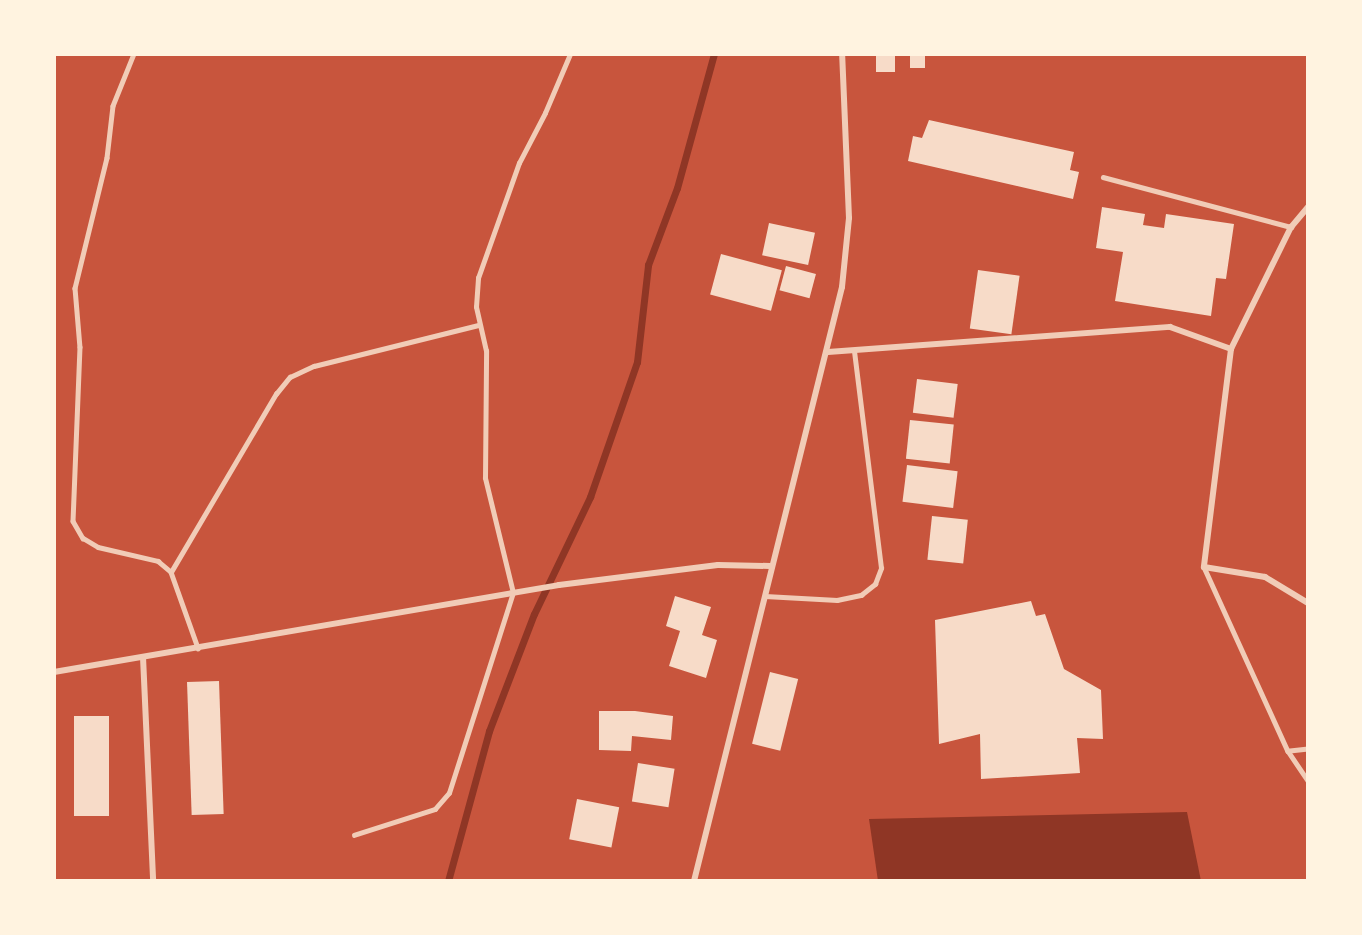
<!DOCTYPE html>
<style>
body{margin:0}
#map{position:relative;width:1362px;height:935px;overflow:hidden;background:#c8553d;font-family:"DejaVu Sans",sans-serif}
div>[style]{position:absolute}
.water>*{inset:0;background:#8f3625}
.stream>*{height:7px;margin:-3.5px;padding:0 3.5px;transform-origin:3.5px;border-radius:3.5px;background:#8f3625}
.building>*{inset:0;background:#f7dbc8;transform-origin:0 0}
.service>*{height:4.5px;margin:-2.25px;padding:0 2.25px;transform-origin:2.25px;border-radius:2.25px;background:#f1ccb7}
.minor>*{height:6px;margin:-3px;padding:0 3px;transform-origin:3px;border-radius:3px;background:#f1ccb7}
span{translate:-50% -50%;white-space:nowrap;text-align:center;line-height:1.15;-webkit-text-stroke:4.5px #fff3e0;paint-order:stroke}
.frame{position:absolute;inset:0;border:56px solid #fff3e0;pointer-events:none}
</style>
<div id="map">
<div class="water">
<i style="clip-path:polygon(1187px 812px,1201px 881px,878px 881px,869px 819px)"></i>
</div>
<div class="stream">
<i style="left:448px;top:881px;width:156px;rotate:-74.7deg"></i>
<i style="left:489px;top:731px;width:125px;rotate:-69deg"></i>
<i style="left:534px;top:614px;width:130px;rotate:-64.4deg"></i>
<i style="left:590px;top:497px;width:143px;rotate:-70.8deg"></i>
<i style="left:637px;top:362px;width:98px;rotate:-83.5deg"></i>
<i style="left:648px;top:265px;width:82px;rotate:-69.4deg"></i>
<i style="left:677px;top:188px;width:139px;rotate:-74.6deg"></i>
</div>
<div class="building">
<i style="left:876px;top:54px;width:19px;height:18px"></i>
<i style="left:910px;top:54px;width:15px;height:14px"></i>
<i style="clip-path:polygon(929px 120px,1074px 152px,1070px 170px,1079px 172px,1073px 199px,908px 161px,913px 136px,922px 138px)"></i>
<i style="clip-path:polygon(1102px 207px,1145px 214px,1143px 225px,1164px 228px,1166px 214px,1234px 224px,1226px 279px,1216px 278px,1211px 316px,1115px 301px,1123px 252px,1096px 248px)"></i>
<i style="left:769px;top:223px;width:47px;height:33px;rotate:12deg"></i>
<i style="left:721px;top:254px;width:63px;height:42px;rotate:15deg"></i>
<i style="left:786px;top:266px;width:31px;height:25px;rotate:15deg"></i>
<i style="left:978px;top:270px;width:42px;height:59px;rotate:8deg"></i>
<i style="left:917px;top:379px;width:41px;height:34px;rotate:7deg"></i>
<i style="left:910px;top:420px;width:44px;height:39px;rotate:6deg"></i>
<i style="left:907px;top:465px;width:51px;height:37px;rotate:7deg"></i>
<i style="left:932px;top:516px;width:36px;height:44px;rotate:6deg"></i>
<i style="clip-path:polygon(675px 596px,711px 607px,702px 635px,717px 640px,706px 678px,669px 666px,680px 631px,666px 626px)"></i>
<i style="clip-path:polygon(1031px 601px,1036px 616px,1045px 614px,1064px 669px,1101px 690px,1103px 739px,1077px 738px,1080px 773px,981px 779px,980px 734px,939px 744px,935px 620px)"></i>
<i style="left:770px;top:672px;width:29px;height:74px;rotate:14deg"></i>
<i style="left:219px;top:681px;width:133px;height:32px;rotate:88deg"></i>
<i style="clip-path:polygon(599px 711px,635px 711px,673px 716px,671px 740px,632px 736px,631px 751px,599px 750px)"></i>
<i style="left:74px;top:716px;width:35px;height:100px"></i>
<i style="left:638px;top:763px;width:37px;height:39px;rotate:9deg"></i>
<i style="left:577px;top:799px;width:43px;height:41px;rotate:11deg"></i>
</div>
<div class="service">
<i style="left:134px;top:54px;width:56px;rotate:112deg"></i>
<i style="left:113px;top:106px;width:52px;rotate:96.6deg"></i>
<i style="left:107px;top:158px;width:134px;rotate:103.8deg"></i>
<i style="left:75px;top:288px;width:59px;rotate:85.2deg"></i>
<i style="left:80px;top:347px;width:174px;rotate:92.3deg"></i>
<i style="left:73px;top:521px;width:20px;rotate:60deg"></i>
<i style="left:83px;top:538px;width:17px;rotate:31deg"></i>
<i style="left:98px;top:547px;width:62px;rotate:13.1deg"></i>
<i style="left:158px;top:561px;width:17px;rotate:40deg"></i>
<i style="left:171px;top:572px;width:81px;rotate:70.4deg"></i>
<i style="left:1103px;top:177px;width:195px;rotate:14.9deg"></i>
<i style="left:1204px;top:567px;width:202px;rotate:65.5deg"></i>
<i style="left:171px;top:572px;width:207px;rotate:-59.5deg"></i>
<i style="left:276px;top:394px;width:22px;rotate:-51deg"></i>
<i style="left:290px;top:377px;width:26px;rotate:-25deg"></i>
<i style="left:314px;top:366px;width:169px;rotate:-14deg"></i>
<i style="left:765px;top:596px;width:72px;rotate:3.2deg"></i>
<i style="left:837px;top:600px;width:25px;rotate:-12deg"></i>
<i style="left:861px;top:595px;width:18px;rotate:-38deg"></i>
<i style="left:875px;top:584px;width:17px;rotate:-69deg"></i>
<i style="left:881px;top:568px;width:219px;rotate:-97.1deg"></i>
<i style="left:1308px;top:749px;width:20px;rotate:174deg"></i>
<i style="left:1288px;top:751px;width:36px;rotate:56deg"></i>
<i style="left:354px;top:835px;width:85px;rotate:-17.8deg"></i>
<i style="left:435px;top:809px;width:21px;rotate:-49deg"></i>
<i style="left:449px;top:793px;width:210px;rotate:-72.3deg"></i>
<i style="left:513px;top:593px;width:118px;rotate:-103.7deg"></i>
<i style="left:485px;top:478px;width:127px;rotate:-89.5deg"></i>
<i style="left:486px;top:351px;width:45px;rotate:-102.8deg"></i>
<i style="left:476px;top:307px;width:29px;rotate:-86deg"></i>
<i style="left:478px;top:278px;width:122px;rotate:-70.4deg"></i>
<i style="left:519px;top:163px;width:56px;rotate:-62.5deg"></i>
<i style="left:545px;top:113px;width:64px;rotate:-67deg"></i>
</div>
<div class="minor">
<i style="left:1308px;top:207px;width:26px;rotate:130deg"></i>
<i style="left:1291px;top:227px;width:136px;rotate:116.2deg"></i>
<i style="left:1231px;top:349px;width:220px;rotate:97.1deg"></i>
<i style="left:1204px;top:567px;width:62px;rotate:9.3deg"></i>
<i style="left:1265px;top:577px;width:50px;rotate:31.2deg"></i>
<i style="left:828px;top:352px;width:343px;rotate:-4.2deg"></i>
<i style="left:1170px;top:327px;width:65px;rotate:19.8deg"></i>
<i style="left:143px;top:657px;width:224px;rotate:87.4deg"></i>
<i style="left:54px;top:672px;width:512px;rotate:-9.77deg"></i>
<i style="left:559px;top:585px;width:160px;rotate:-7.2deg"></i>
<i style="left:718px;top:565px;width:52px;rotate:1.1deg"></i>
<i style="left:694px;top:881px;width:612px;rotate:-76.01deg"></i>
<i style="left:842px;top:287px;width:69px;rotate:-84.2deg"></i>
<i style="left:849px;top:218px;width:164px;rotate:-92.4deg"></i>
</div>
<div class="frame"></div>
</div>
